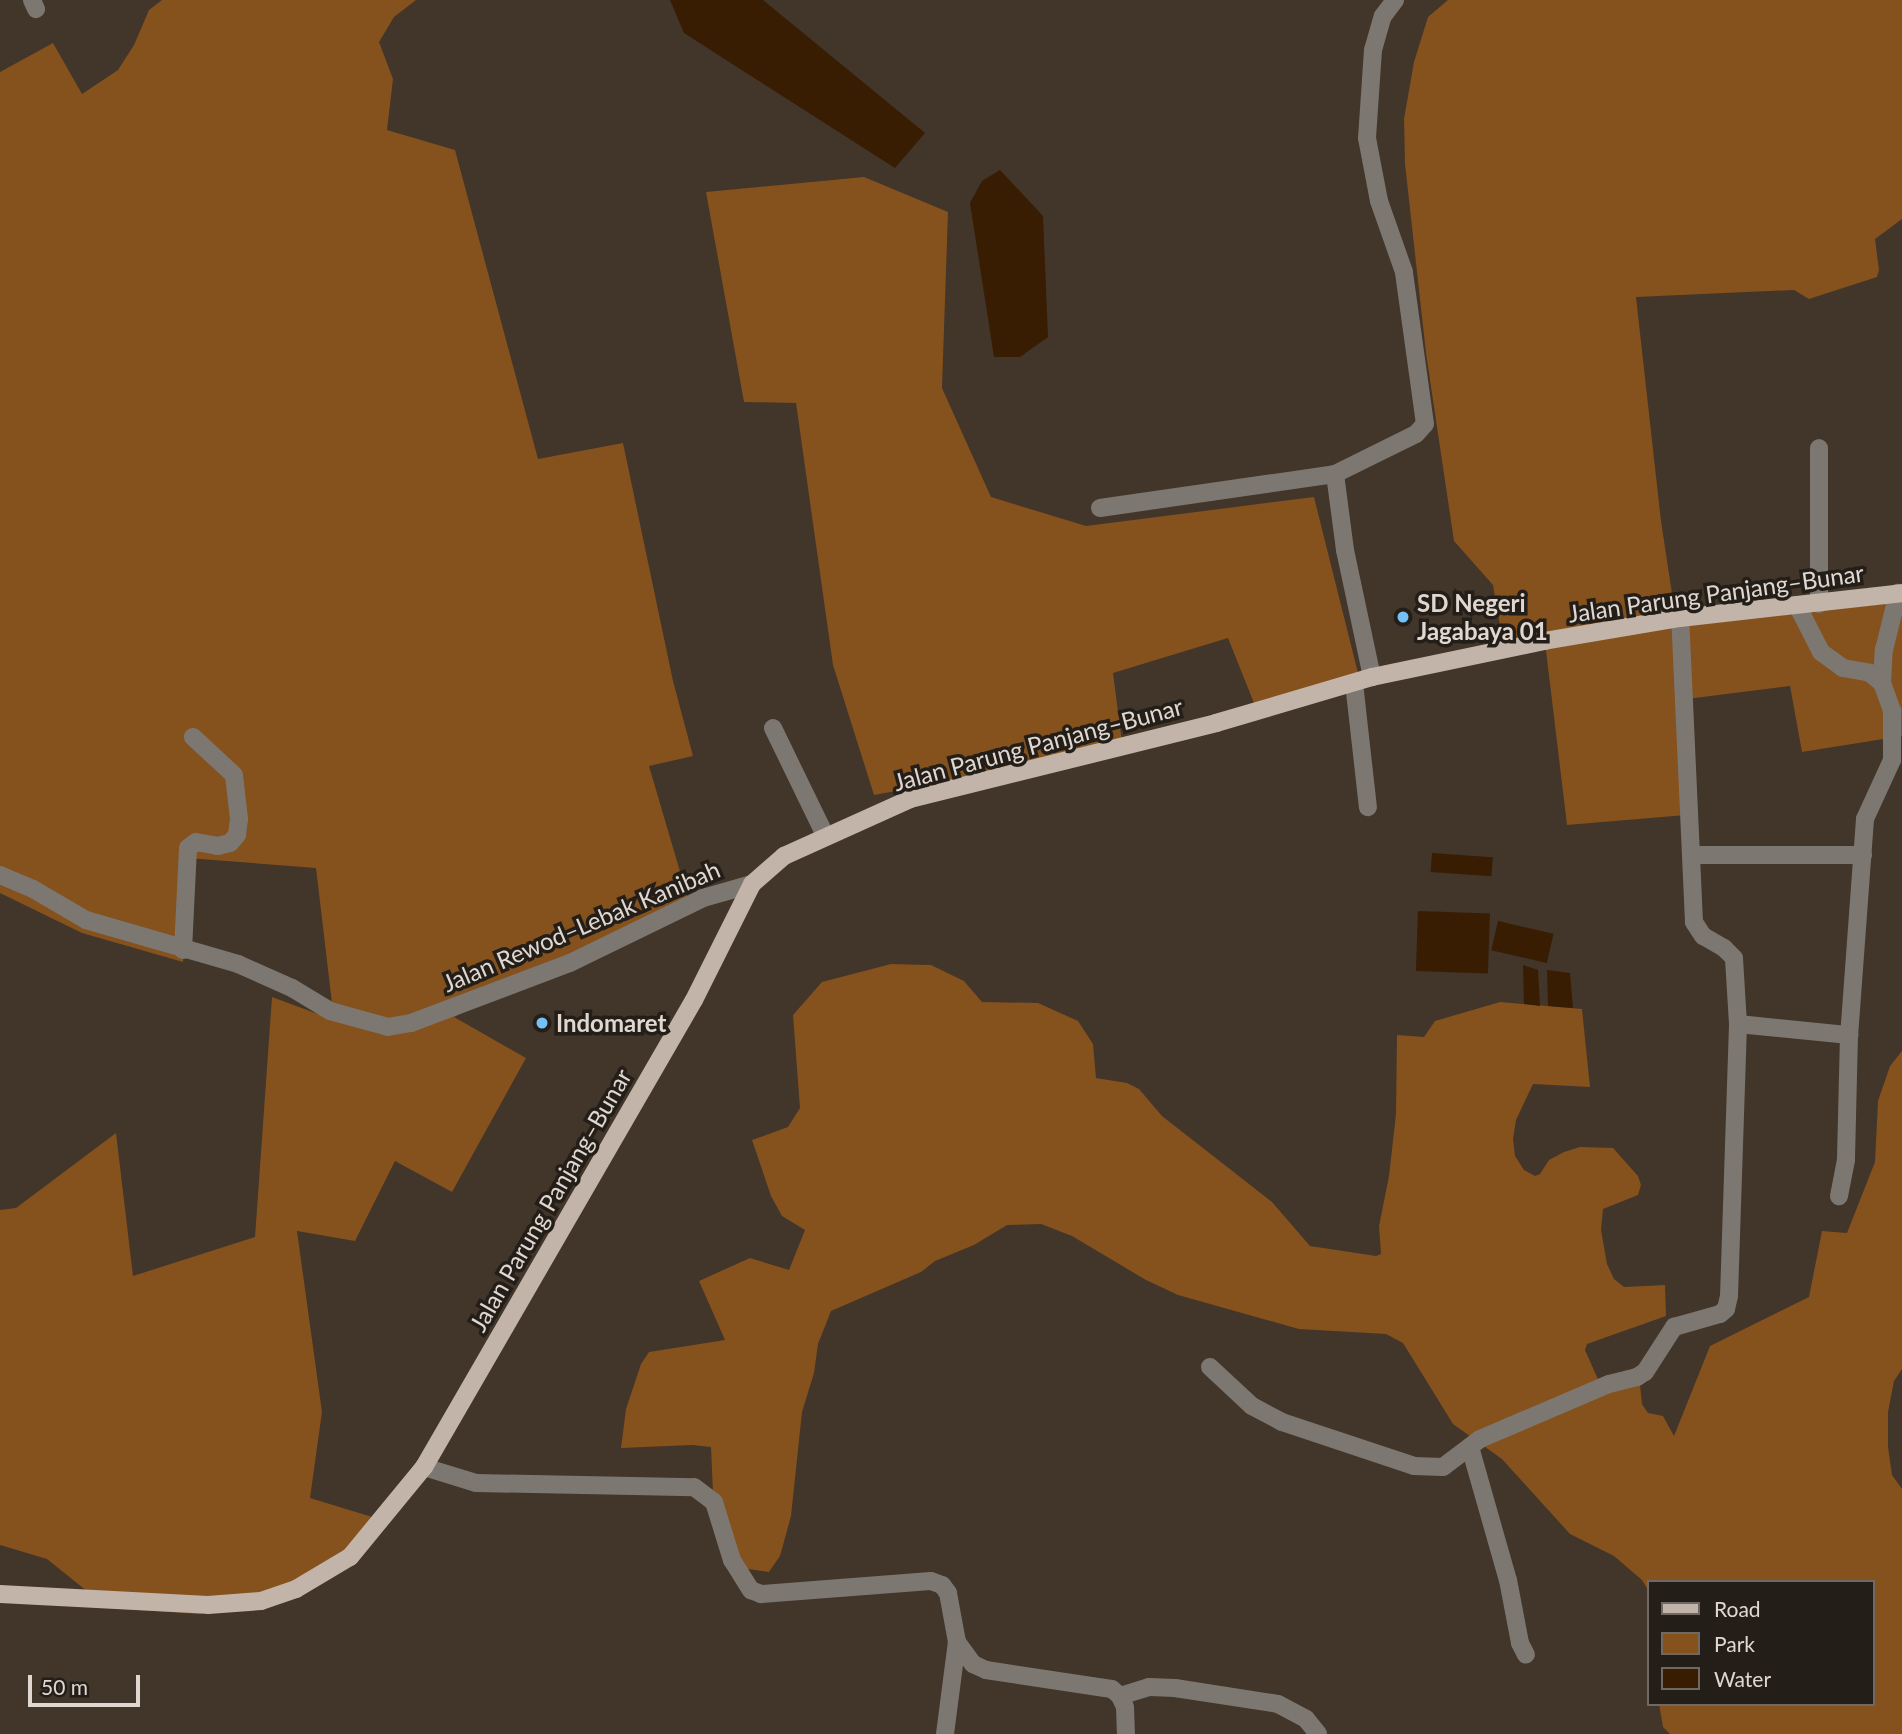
<!DOCTYPE html>
<meta charset="utf-8">
<style>
body{margin:0}
#map{position:relative;width:1902px;height:1734px;overflow:hidden;background:#42352a;font-family:Lato,sans-serif}
div>[style]{position:absolute}
.green>*{inset:0;background:#85511d}
.water>*{inset:0;background:#381d03;transform-origin:0 0}
.minor>*{height:18px;margin:-9px;padding:0 9px;transform-origin:9px;border-radius:9px;background:#7d7771}
.major>*{height:18px;margin:-9px;padding:0 9px;transform-origin:9px;border-radius:9px;background:#c2b4a9}
.dots>*{width:19px;height:19px;translate:-50% -50%;box-sizing:border-box;border:4px solid #241e19;border-radius:50%}
span{translate:-50% -50%;white-space:nowrap;text-align:center;line-height:1.15;-webkit-text-stroke:7px #241e19;paint-order:stroke}
.street-label{font-size:24px;color:#e0d7d1}
.poi-label{font-size:24px;color:#e0d7d1;font-weight:700}
.left{translate:0 -50%;text-align:left}
.legend{position:absolute;left:1647px;top:1580px;width:228px;height:126px;box-sizing:border-box;background:#241e19;border:2px solid #6f6863;margin:0;padding:9px 12px;list-style:none;font-size:21px;color:#e0d7d1}
.legend li{display:flex;align-items:center;gap:14px;height:35px}
.legend b{width:35px;border:2px solid #6f6863}
.scale{position:absolute;left:28px;top:1675px;width:112px;height:32px;box-sizing:border-box;border:4px solid #e0d7d1;border-top:0;padding-left:9px;font-size:21px;line-height:24px;white-space:nowrap;color:#e0d7d1;-webkit-text-stroke:5px #241e19;paint-order:stroke}
</style>
<div id="map">
<div class="green">
<i style="clip-path:polygon(162px 0,416px 0,394px 17px,379px 42px,393px 79px,387px 130px,455px 150px,538px 459px,623px 443px,673px 681px,693px 756px,649px 766px,689px 902px,454px 1017px,526px 1058px,452px 1192px,395px 1161px,355px 1241px,297px 1231px,322px 1412px,310px 1498px,382px 1520px,329px 1579px,271px 1605px,199px 1614px,108px 1608px,47px 1559px,0 1545px,0 1210px,16px 1208px,116px 1133px,133px 1276px,255px 1237px,272px 997px,334px 1020px,316px 868px,187px 858px,183px 962px,82px 933px,0 893px,0 72px,53px 43px,82px 94px,118px 70px,134px 45px,149px 10px)"></i>
<i style="clip-path:polygon(1448px 0,1902px 0,1902px 219px,1875px 239px,1879px 270px,1877px 277px,1809px 299px,1794px 290px,1636px 297px,1661px 521px,1676px 620px,1902px 597px,1902px 736px,1802px 752px,1790px 686px,1679px 700px,1686px 815px,1567px 825px,1544px 634px,1502px 638px,1493px 585px,1454px 541px,1426px 353px,1405px 164px,1404px 119px,1414px 62px,1428px 17px)"></i>
<i style="clip-path:polygon(864px 177px,948px 212px,942px 388px,991px 497px,1086px 526px,1314px 497px,1361px 685px,1260px 718px,1228px 638px,1113px 673px,1123px 750px,874px 795px,833px 665px,796px 403px,744px 402px,706px 192px)"></i>
<i style="clip-path:polygon(891px 964px,931px 965px,964px 981px,982px 1002px,1038px 1003px,1078px 1021px,1093px 1044px,1096px 1078px,1127px 1083px,1139px 1089px,1162px 1116px,1272px 1202px,1310px 1246px,1376px 1256px,1381px 1254px,1379px 1226px,1389px 1176px,1396px 1114px,1397px 1035px,1424px 1037px,1435px 1021px,1500px 1002px,1582px 1009px,1590px 1087px,1533px 1084px,1516px 1120px,1513px 1139px,1515px 1156px,1524px 1170px,1535px 1176px,1540px 1174px,1549px 1160px,1564px 1152px,1580px 1147px,1613px 1148px,1638px 1176px,1641px 1185px,1638px 1195px,1603px 1209px,1601px 1230px,1607px 1264px,1614px 1279px,1624px 1287px,1665px 1285px,1666px 1316px,1587px 1344px,1585px 1350px,1601px 1386px,1639px 1375px,1642px 1404px,1648px 1413px,1663px 1416px,1674px 1436px,1710px 1346px,1809px 1297px,1822px 1231px,1847px 1233px,1875px 1162px,1878px 1101px,1890px 1066px,1902px 1051px,1902px 1369px,1894px 1381px,1888px 1412px,1888px 1447px,1892px 1475px,1902px 1489px,1902px 1734px,1670px 1734px,1663px 1727px,1659px 1704px,1872px 1704px,1872px 1582px,1648px 1582px,1648px 1590px,1642px 1580px,1614px 1556px,1570px 1534px,1502px 1459px,1453px 1424px,1403px 1343px,1386px 1334px,1299px 1329px,1178px 1295px,1146px 1280px,1072px 1236px,1041px 1224px,1007px 1225px,974px 1245px,935px 1261px,921px 1272px,831px 1311px,818px 1344px,814px 1373px,802px 1412px,791px 1516px,780px 1556px,769px 1572px,748px 1569px,739px 1558px,713px 1493px,711px 1447px,692px 1445px,621px 1448px,626px 1409px,641px 1364px,649px 1352px,725px 1340px,699px 1281px,750px 1258px,789px 1270px,805px 1230px,782px 1216px,771px 1196px,752px 1140px,788px 1127px,800px 1108px,793px 1015px,822px 982px)"></i>
</div>
<div class="water">
<i style="clip-path:polygon(670px 0,763px 0,925px 133px,895px 168px,684px 33px)"></i>
<i style="clip-path:polygon(1000px 170px,1043px 216px,1048px 337px,1020px 357px,994px 357px,970px 203px,982px 181px)"></i>
<i style="left:1432px;top:853px;width:61px;height:19px;rotate:4deg"></i>
<i style="left:1418px;top:911px;width:72px;height:60px;rotate:2deg"></i>
<i style="left:1498px;top:921px;width:57px;height:30px;rotate:13deg"></i>
<i style="clip-path:polygon(1523px 965px,1538px 970px,1540px 1006px,1524px 1004px)"></i>
<i style="clip-path:polygon(1547px 970px,1570px 973px,1573px 1008px,1548px 1006px)"></i>
</div>
<div class="minor">
<i style="left:32px;top:0;width:10px;rotate:66deg"></i>
<i style="left:1335px;top:474px;width:77px;rotate:82.5deg"></i>
<i style="left:1345px;top:550px;width:130px;rotate:78deg"></i>
<i style="left:1100px;top:508px;width:237px;rotate:-8.2deg"></i>
<i style="left:1335px;top:474px;width:90px;rotate:-26.3deg"></i>
<i style="left:1416px;top:434px;width:13px;rotate:-48deg"></i>
<i style="left:1425px;top:424px;width:153px;rotate:-97.9deg"></i>
<i style="left:1404px;top:272px;width:75px;rotate:-109.4deg"></i>
<i style="left:1379px;top:201px;width:64px;rotate:-100.8deg"></i>
<i style="left:1367px;top:138px;width:88px;rotate:-86.1deg"></i>
<i style="left:1373px;top:50px;width:35px;rotate:-74deg"></i>
<i style="left:1383px;top:16px;width:20px;rotate:-53deg"></i>
<i style="left:1819px;top:604px;width:156px;rotate:-90deg"></i>
<i style="left:1797px;top:605px;width:53px;rotate:62.9deg"></i>
<i style="left:1821px;top:652px;width:27px;rotate:36deg"></i>
<i style="left:1843px;top:668px;width:27px;rotate:10deg"></i>
<i style="left:1870px;top:673px;width:16px;rotate:40deg"></i>
<i style="left:1882px;top:683px;width:30px;rotate:70deg"></i>
<i style="left:1892px;top:711px;width:49px;rotate:90deg"></i>
<i style="left:1892px;top:760px;width:65px;rotate:114.6deg"></i>
<i style="left:1865px;top:819px;width:217px;rotate:94.2deg"></i>
<i style="left:1849px;top:1035px;width:125px;rotate:91.4deg"></i>
<i style="left:1846px;top:1160px;width:37px;rotate:101deg"></i>
<i style="left:1354px;top:683px;width:125px;rotate:83.6deg"></i>
<i style="left:1882px;top:683px;width:33px;rotate:-87deg"></i>
<i style="left:1884px;top:650px;width:59px;rotate:-76.2deg"></i>
<i style="left:773px;top:728px;width:119px;rotate:64.1deg"></i>
<i style="left:1691px;top:855px;width:172px"></i>
<i style="left:0;top:875px;width:36px;rotate:23deg"></i>
<i style="left:33px;top:889px;width:61px;rotate:30.3deg"></i>
<i style="left:86px;top:920px;width:158px;rotate:16.1deg"></i>
<i style="left:238px;top:964px;width:59px;rotate:24deg"></i>
<i style="left:292px;top:988px;width:44px;rotate:31.2deg"></i>
<i style="left:330px;top:1011px;width:60px;rotate:15.4deg"></i>
<i style="left:388px;top:1027px;width:23px;rotate:-10deg"></i>
<i style="left:411px;top:1023px;width:170px;rotate:-20.7deg"></i>
<i style="left:570px;top:963px;width:148px;rotate:-26deg"></i>
<i style="left:703px;top:898px;width:51px;rotate:-15.9deg"></i>
<i style="left:183px;top:950px;width:102px;rotate:-87.2deg"></i>
<i style="left:188px;top:848px;width:10px;rotate:-37deg"></i>
<i style="left:196px;top:842px;width:22px;rotate:10deg"></i>
<i style="left:218px;top:846px;width:12px;rotate:-14deg"></i>
<i style="left:230px;top:843px;width:11px;rotate:-49deg"></i>
<i style="left:237px;top:835px;width:16px;rotate:-83deg"></i>
<i style="left:239px;top:819px;width:44px;rotate:-96.5deg"></i>
<i style="left:234px;top:775px;width:56px;rotate:-137.2deg"></i>
<i style="left:1738px;top:1024px;width:112px;rotate:5.7deg"></i>
<i style="left:1210px;top:1367px;width:57px;rotate:42.9deg"></i>
<i style="left:1252px;top:1406px;width:34px;rotate:28deg"></i>
<i style="left:1282px;top:1422px;width:139px;rotate:18.4deg"></i>
<i style="left:1414px;top:1466px;width:29px;rotate:2deg"></i>
<i style="left:1443px;top:1467px;width:46px;rotate:-37.1deg"></i>
<i style="left:1480px;top:1439px;width:140px;rotate:-23.1deg"></i>
<i style="left:1609px;top:1384px;width:29px;rotate:-14deg"></i>
<i style="left:1637px;top:1377px;width:9px;rotate:-32deg"></i>
<i style="left:1645px;top:1372px;width:54px;rotate:-57.2deg"></i>
<i style="left:1674px;top:1327px;width:48px;rotate:-15.8deg"></i>
<i style="left:1720px;top:1314px;width:8px;rotate:-40deg"></i>
<i style="left:1726px;top:1309px;width:13px;rotate:-77deg"></i>
<i style="left:1729px;top:1296px;width:272px;rotate:-88.1deg"></i>
<i style="left:1738px;top:1024px;width:66px;rotate:-93.5deg"></i>
<i style="left:1734px;top:958px;width:14px;rotate:-135deg"></i>
<i style="left:1724px;top:948px;width:24px;rotate:-150deg"></i>
<i style="left:1703px;top:936px;width:17px;rotate:-123deg"></i>
<i style="left:1694px;top:922px;width:304px;rotate:-92.6deg"></i>
<i style="left:1470px;top:1447px;width:138px;rotate:74.1deg"></i>
<i style="left:1508px;top:1580px;width:64px;rotate:79.2deg"></i>
<i style="left:1520px;top:1643px;width:13px;rotate:63deg"></i>
<i style="left:424px;top:1467px;width:54px;rotate:17.1deg"></i>
<i style="left:476px;top:1483px;width:218px;rotate:1.1deg"></i>
<i style="left:694px;top:1487px;width:25px;rotate:37deg"></i>
<i style="left:714px;top:1502px;width:61px;rotate:72.8deg"></i>
<i style="left:732px;top:1560px;width:36px;rotate:58deg"></i>
<i style="left:751px;top:1590px;width:11px;rotate:22deg"></i>
<i style="left:761px;top:1594px;width:170px;rotate:-4.4deg"></i>
<i style="left:931px;top:1581px;width:12px;rotate:20deg"></i>
<i style="left:942px;top:1585px;width:10px;rotate:53deg"></i>
<i style="left:948px;top:1593px;width:50px;rotate:79.6deg"></i>
<i style="left:957px;top:1642px;width:27px;rotate:54deg"></i>
<i style="left:973px;top:1664px;width:14px;rotate:25deg"></i>
<i style="left:986px;top:1670px;width:127px;rotate:8.6deg"></i>
<i style="left:1112px;top:1689px;width:11px;rotate:41deg"></i>
<i style="left:1120px;top:1696px;width:12px;rotate:66deg"></i>
<i style="left:1125px;top:1707px;width:27px;rotate:88deg"></i>
<i style="left:1120px;top:1696px;width:30px;rotate:-17deg"></i>
<i style="left:1149px;top:1687px;width:26px;rotate:2deg"></i>
<i style="left:1175px;top:1688px;width:104px;rotate:8.8deg"></i>
<i style="left:1278px;top:1704px;width:32px;rotate:28deg"></i>
<i style="left:1306px;top:1719px;width:19px;rotate:51deg"></i>
<i style="left:945px;top:1734px;width:93px;rotate:-82.6deg"></i>
</div>
<div class="major">
<i style="left:0;top:1594px;width:208px;rotate:3deg"></i>
<i style="left:208px;top:1605px;width:53px;rotate:-4.3deg"></i>
<i style="left:261px;top:1601px;width:37px;rotate:-19deg"></i>
<i style="left:296px;top:1589px;width:63px;rotate:-30.7deg"></i>
<i style="left:350px;top:1557px;width:117px;rotate:-50.6deg"></i>
<i style="left:424px;top:1467px;width:539px;rotate:-59.97deg"></i>
<i style="left:694px;top:1000px;width:130px;rotate:-63.4deg"></i>
<i style="left:752px;top:884px;width:43px;rotate:-41.2deg"></i>
<i style="left:784px;top:856px;width:138px;rotate:-24.3deg"></i>
<i style="left:910px;top:799px;width:315px;rotate:-13.9deg"></i>
<i style="left:1216px;top:723px;width:163px;rotate:-16.4deg"></i>
<i style="left:1372px;top:677px;width:176px;rotate:-11.8deg"></i>
<i style="left:1544px;top:641px;width:138px;rotate:-9.6deg"></i>
<i style="left:1680px;top:618px;width:223px;rotate:-6.4deg"></i>
</div>
<div class="dots">
<i style="left:1403px;top:617px;background:#75c0f6"></i>
<i style="left:542px;top:1023px;background:#75c0f6"></i>
</div>
<div class="street-label">
<span style="left:1716px;top:593px;rotate:-8deg">Jalan Parung Panjang–Bunar</span>
<span style="left:1038px;top:744px;rotate:-15deg">Jalan Parung Panjang–Bunar</span>
<span style="left:581px;top:926px;rotate:-23deg">Jalan Rewod–Lebak Kanibah</span>
<span style="left:550px;top:1200px;rotate:-60deg">Jalan Parung Panjang–Bunar</span>
</div>
<div class="poi-label">
<span class="left" style="left:1417px;top:617px">SD Negeri<br>Jagabaya 01</span>
<span class="left" style="left:556px;top:1023px">Indomaret</span>
</div>
<ul class="legend">
<li><b style="height:9px;background:#c2b4a9"></b>Road</li>
<li><b style="height:19px;background:#85511d"></b>Park</li>
<li><b style="height:19px;background:#381d03"></b>Water</li>
</ul>
<div class="scale">50 m</div>
</div>
